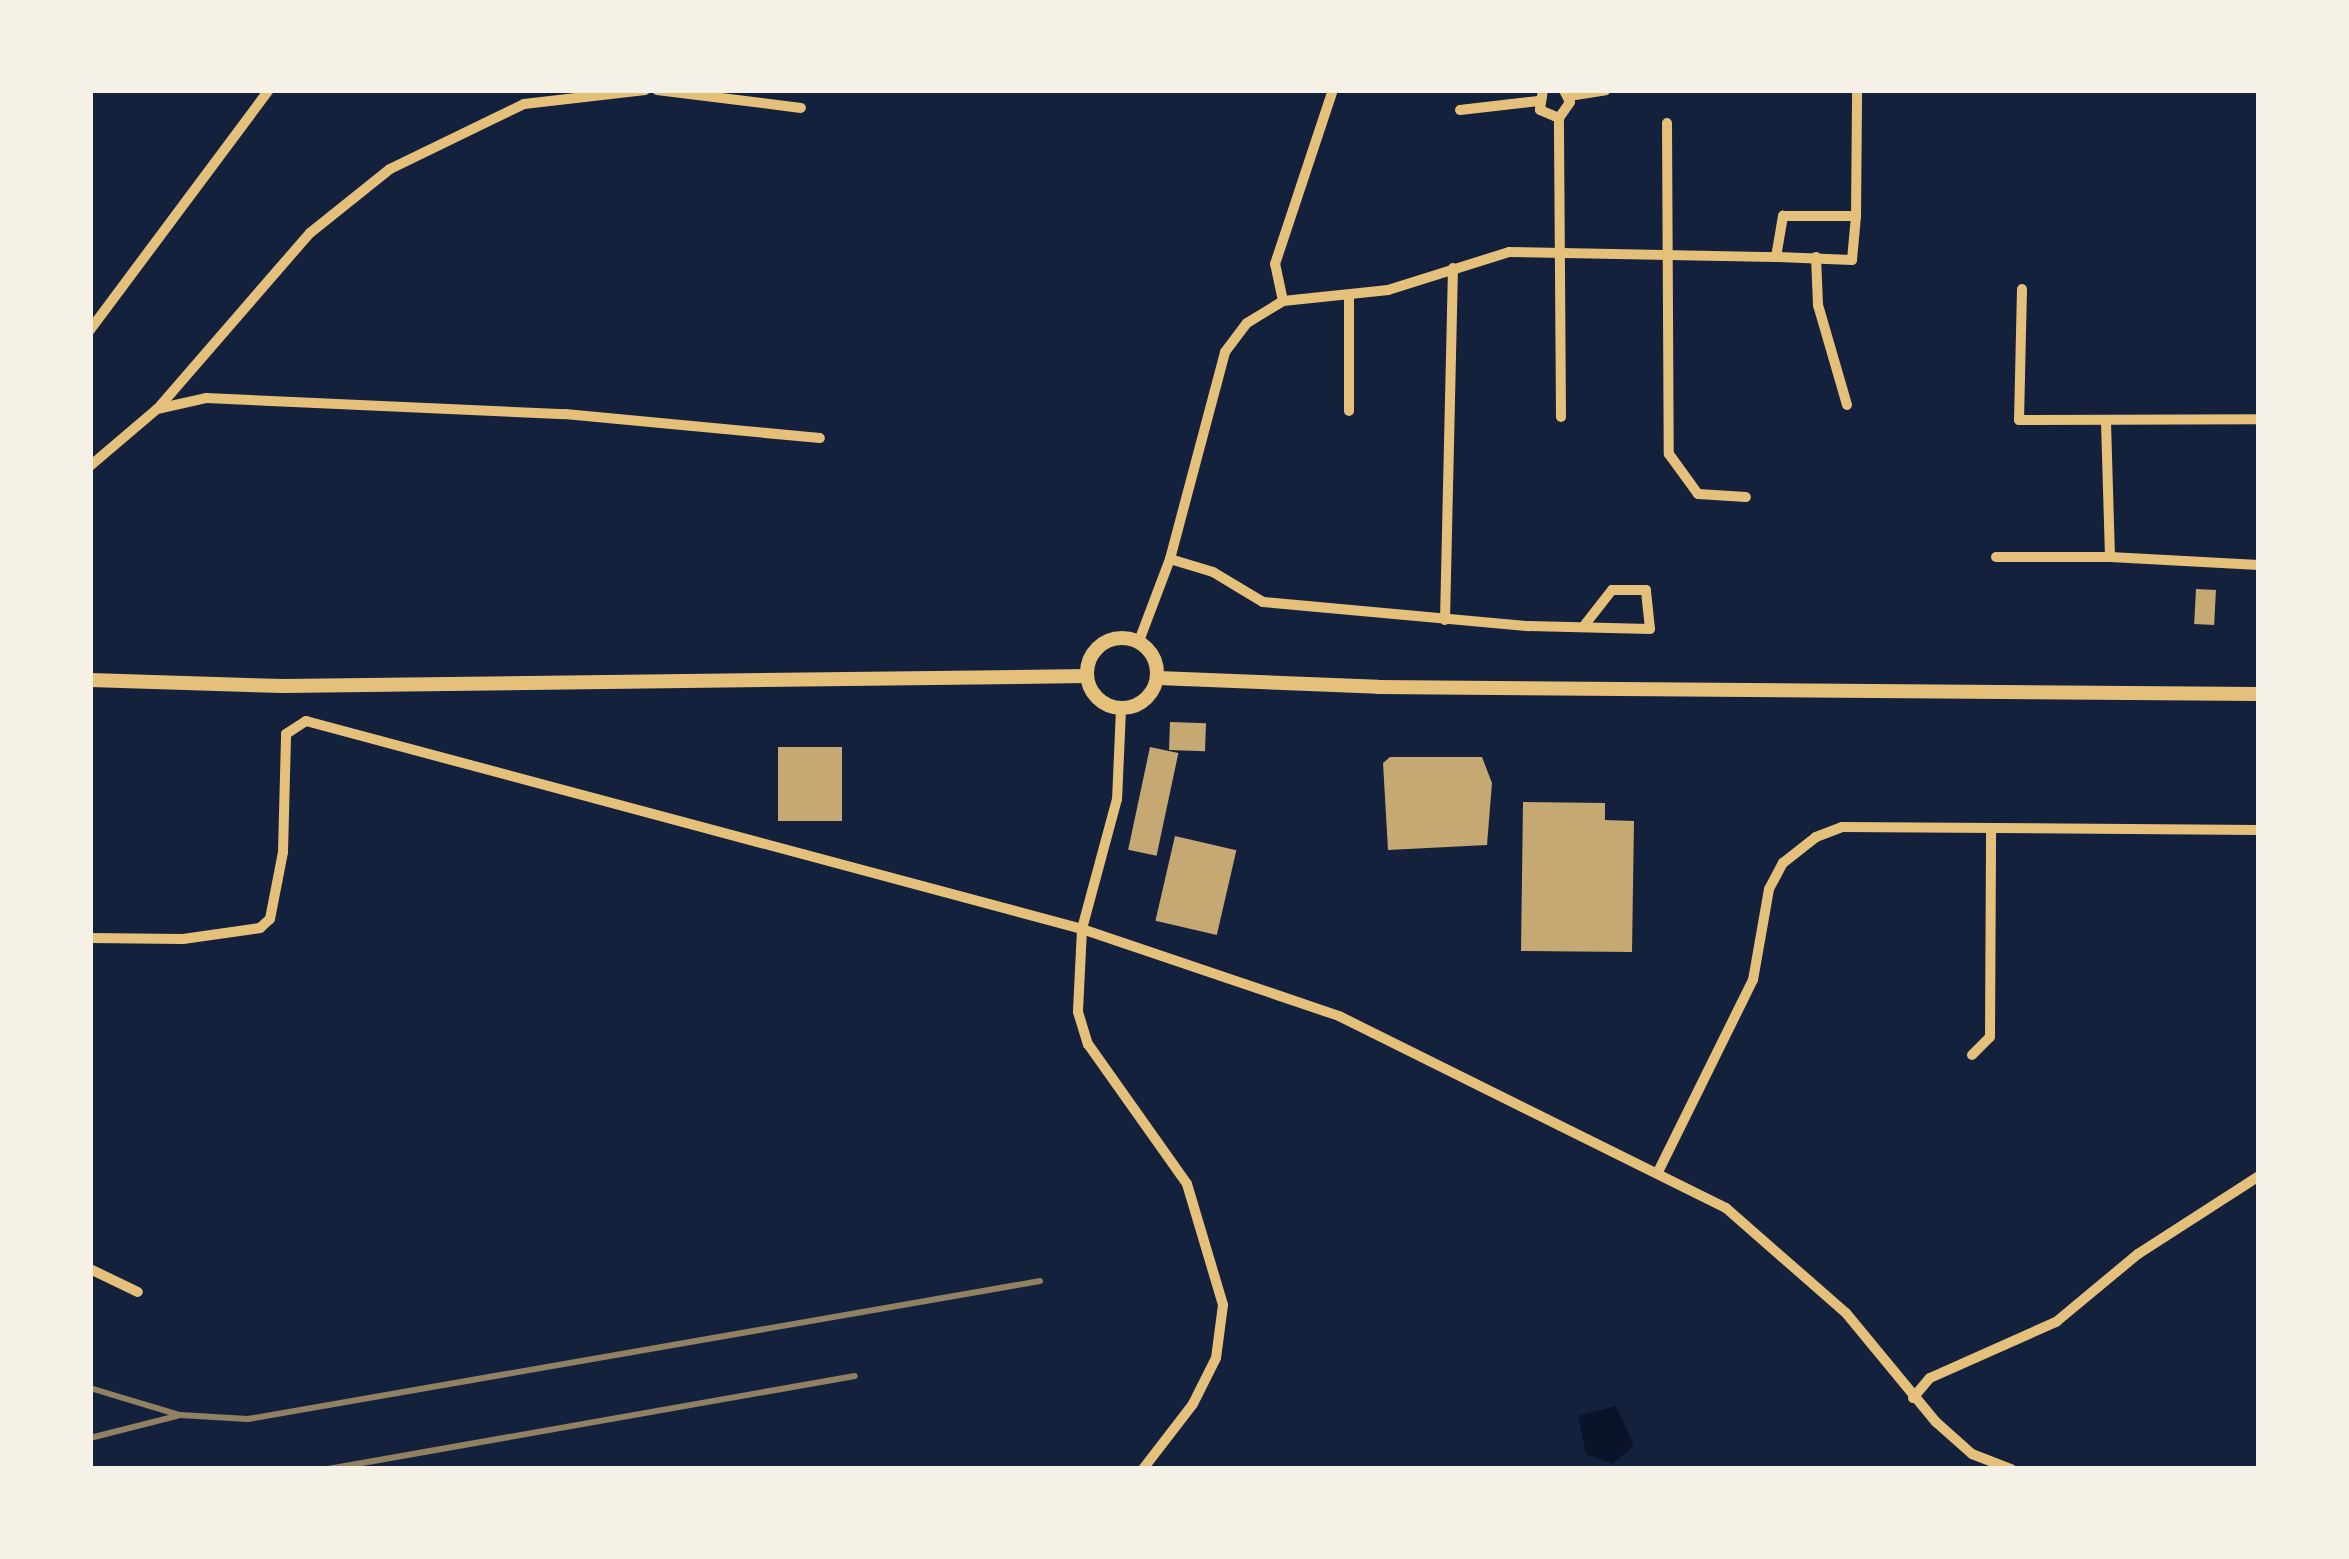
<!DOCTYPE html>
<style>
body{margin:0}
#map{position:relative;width:2349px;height:1559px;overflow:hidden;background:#14213d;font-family:"Noto Sans",sans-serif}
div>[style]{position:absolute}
.water>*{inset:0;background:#0b132b}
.building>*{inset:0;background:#c6a872;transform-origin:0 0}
.minor>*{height:10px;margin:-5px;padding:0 5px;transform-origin:5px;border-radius:5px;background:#e5c07b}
.secondary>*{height:14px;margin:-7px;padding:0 7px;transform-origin:7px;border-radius:7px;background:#e5c07b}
.secondary>.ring{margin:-7px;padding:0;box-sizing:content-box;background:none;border:14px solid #e5c07b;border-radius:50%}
.rail>*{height:6px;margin:-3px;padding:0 3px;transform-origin:3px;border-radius:3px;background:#918062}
span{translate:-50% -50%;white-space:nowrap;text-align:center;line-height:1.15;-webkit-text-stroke:9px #f6f1e7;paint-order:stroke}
.frame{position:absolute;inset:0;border:93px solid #f6f1e7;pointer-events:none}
</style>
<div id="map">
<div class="water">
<i style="clip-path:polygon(1616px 1406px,1634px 1446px,1612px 1464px,1586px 1454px,1578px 1416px)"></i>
</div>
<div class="building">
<i style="left:2196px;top:589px;width:20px;height:35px;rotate:3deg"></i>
<i style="left:1170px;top:722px;width:36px;height:28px;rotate:2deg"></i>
<i style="left:778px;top:747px;width:64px;height:74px"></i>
<i style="left:1150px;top:747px;width:29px;height:105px;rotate:12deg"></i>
<i style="clip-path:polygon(1390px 757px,1482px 757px,1492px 783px,1487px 845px,1388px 850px,1383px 763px)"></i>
<i style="clip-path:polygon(1523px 802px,1605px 803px,1605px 820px,1634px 821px,1632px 952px,1521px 951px)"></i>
<i style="left:1175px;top:836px;width:63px;height:87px;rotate:13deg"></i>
</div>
<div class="minor">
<i style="left:657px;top:90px;width:145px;rotate:7.1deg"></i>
<i style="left:1543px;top:90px;width:20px;rotate:99deg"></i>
<i style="left:1540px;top:110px;width:21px;rotate:23deg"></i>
<i style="left:1569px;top:96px;width:37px;rotate:-9deg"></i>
<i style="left:1460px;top:110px;width:79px;rotate:-6.6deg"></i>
<i style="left:1667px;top:123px;width:331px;rotate:89.7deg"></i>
<i style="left:1669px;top:454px;width:49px;rotate:54.1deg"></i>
<i style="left:1698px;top:494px;width:48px;rotate:3.6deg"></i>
<i style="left:1856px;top:216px;width:126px;rotate:-89.5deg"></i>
<i style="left:1816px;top:257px;width:48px;rotate:87.6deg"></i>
<i style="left:1818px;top:305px;width:104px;rotate:73.8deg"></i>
<i style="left:2022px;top:289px;width:131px;rotate:91.3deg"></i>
<i style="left:2019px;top:420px;width:240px;rotate:-0.2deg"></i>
<i style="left:1283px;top:301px;width:38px;rotate:-102deg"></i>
<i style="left:1275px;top:264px;width:183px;rotate:-71.6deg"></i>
<i style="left:90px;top:330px;width:299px;rotate:-53.3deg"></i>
<i style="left:160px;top:406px;width:229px;rotate:-49.1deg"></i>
<i style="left:310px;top:233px;width:102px;rotate:-38.7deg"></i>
<i style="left:390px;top:169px;width:149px;rotate:-25.9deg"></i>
<i style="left:524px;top:104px;width:122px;rotate:-6.6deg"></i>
<i style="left:1349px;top:411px;width:115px;rotate:-90deg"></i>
<i style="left:1561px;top:417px;width:299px;rotate:-90.4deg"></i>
<i style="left:1559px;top:118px;width:19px;rotate:-55deg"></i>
<i style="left:1570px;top:102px;width:13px;rotate:-117deg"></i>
<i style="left:90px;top:466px;width:88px;rotate:-40.4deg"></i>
<i style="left:157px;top:409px;width:50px;rotate:-12.7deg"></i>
<i style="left:206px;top:398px;width:359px;rotate:2.6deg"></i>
<i style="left:565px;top:414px;width:256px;rotate:5.4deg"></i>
<i style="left:1996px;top:557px;width:114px"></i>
<i style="left:2110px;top:557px;width:134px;rotate:-91.7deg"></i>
<i style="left:2110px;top:557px;width:149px;rotate:3.1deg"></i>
<i style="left:1170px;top:559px;width:45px;rotate:16.8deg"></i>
<i style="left:1213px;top:572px;width:58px;rotate:31deg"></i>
<i style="left:1263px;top:602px;width:267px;rotate:5.2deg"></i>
<i style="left:1529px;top:626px;width:121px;rotate:1.4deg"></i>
<i style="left:1650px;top:629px;width:39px;rotate:-96deg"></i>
<i style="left:1646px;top:590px;width:34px;rotate:180deg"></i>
<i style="left:1612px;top:590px;width:47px;rotate:128.1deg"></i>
<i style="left:1445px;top:620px;width:352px;rotate:-88.7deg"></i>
<i style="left:1139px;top:641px;width:88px;rotate:-69.3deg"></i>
<i style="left:1170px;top:559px;width:214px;rotate:-75.1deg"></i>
<i style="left:1225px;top:352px;width:36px;rotate:-53deg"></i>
<i style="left:1247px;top:323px;width:42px;rotate:-31.4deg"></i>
<i style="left:1283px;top:301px;width:106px;rotate:-6deg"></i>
<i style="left:1388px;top:290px;width:127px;rotate:-17.4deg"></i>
<i style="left:1509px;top:252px;width:267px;rotate:1.1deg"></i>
<i style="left:1776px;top:257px;width:42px;rotate:-80.3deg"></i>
<i style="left:1783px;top:216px;width:73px"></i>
<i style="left:1856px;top:216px;width:44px;rotate:95.2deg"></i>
<i style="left:1852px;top:260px;width:76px;rotate:-177.7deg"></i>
<i style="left:1121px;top:709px;width:90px;rotate:92.5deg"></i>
<i style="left:1117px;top:799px;width:135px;rotate:105.1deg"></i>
<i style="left:1082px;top:929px;width:83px;rotate:92.8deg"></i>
<i style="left:1078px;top:1012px;width:34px;rotate:73deg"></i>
<i style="left:1088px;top:1044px;width:171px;rotate:54.7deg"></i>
<i style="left:1187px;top:1184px;width:126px;rotate:73.4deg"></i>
<i style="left:1223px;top:1305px;width:53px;rotate:97.5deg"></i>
<i style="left:1216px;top:1358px;width:51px;rotate:116.6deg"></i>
<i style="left:1193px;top:1404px;width:82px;rotate:127.6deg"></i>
<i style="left:90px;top:938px;width:93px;rotate:0.6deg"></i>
<i style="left:183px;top:939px;width:78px;rotate:-8.1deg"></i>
<i style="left:260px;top:928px;width:13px;rotate:-42deg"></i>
<i style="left:270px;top:919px;width:68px;rotate:-79deg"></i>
<i style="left:283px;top:852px;width:118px;rotate:-88.5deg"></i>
<i style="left:286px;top:734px;width:24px;rotate:-33deg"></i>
<i style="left:306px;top:721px;width:803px;rotate:15deg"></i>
<i style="left:1082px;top:929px;width:271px;rotate:18.7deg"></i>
<i style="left:1339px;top:1016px;width:432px;rotate:26.4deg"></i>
<i style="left:1726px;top:1208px;width:159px;rotate:41.2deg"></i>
<i style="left:1846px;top:1313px;width:141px;rotate:50.5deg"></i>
<i style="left:1936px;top:1422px;width:48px;rotate:41.6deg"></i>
<i style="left:1972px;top:1454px;width:42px;rotate:21deg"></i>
<i style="left:1972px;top:1055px;width:25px;rotate:-45deg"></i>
<i style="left:1990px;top:1037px;width:208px;rotate:-89.7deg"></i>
<i style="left:1658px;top:1172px;width:214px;rotate:-63.7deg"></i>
<i style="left:1753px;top:980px;width:92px;rotate:-80deg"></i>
<i style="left:1769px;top:889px;width:30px;rotate:-62deg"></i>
<i style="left:1783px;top:863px;width:42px;rotate:-38.2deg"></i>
<i style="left:1816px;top:837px;width:28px;rotate:-21deg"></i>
<i style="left:1842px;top:827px;width:417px;rotate:0.4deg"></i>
<i style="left:90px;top:1269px;width:53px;rotate:25.6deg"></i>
<i style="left:1913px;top:1398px;width:26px;rotate:-50deg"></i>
<i style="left:1930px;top:1378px;width:138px;rotate:-24deg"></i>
<i style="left:2056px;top:1322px;width:107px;rotate:-39.7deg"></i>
<i style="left:2138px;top:1254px;width:144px;rotate:-32.8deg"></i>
</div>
<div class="secondary">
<i class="ring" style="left:1087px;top:638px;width:56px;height:56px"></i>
<i style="left:1158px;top:678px;width:220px;rotate:2.3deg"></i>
<i style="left:1378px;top:687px;width:881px;rotate:0.46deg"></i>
<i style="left:90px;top:680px;width:194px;rotate:1.8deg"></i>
<i style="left:284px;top:686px;width:803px;rotate:-0.71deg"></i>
</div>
<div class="rail">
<i style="left:90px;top:1388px;width:94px;rotate:16.7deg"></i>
<i style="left:180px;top:1415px;width:68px;rotate:3.4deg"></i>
<i style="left:248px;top:1419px;width:804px;rotate:-9.88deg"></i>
<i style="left:90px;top:1438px;width:90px;rotate:-14.2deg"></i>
<i style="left:328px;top:1469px;width:535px;rotate:-10.01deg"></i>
</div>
<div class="frame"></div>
</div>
